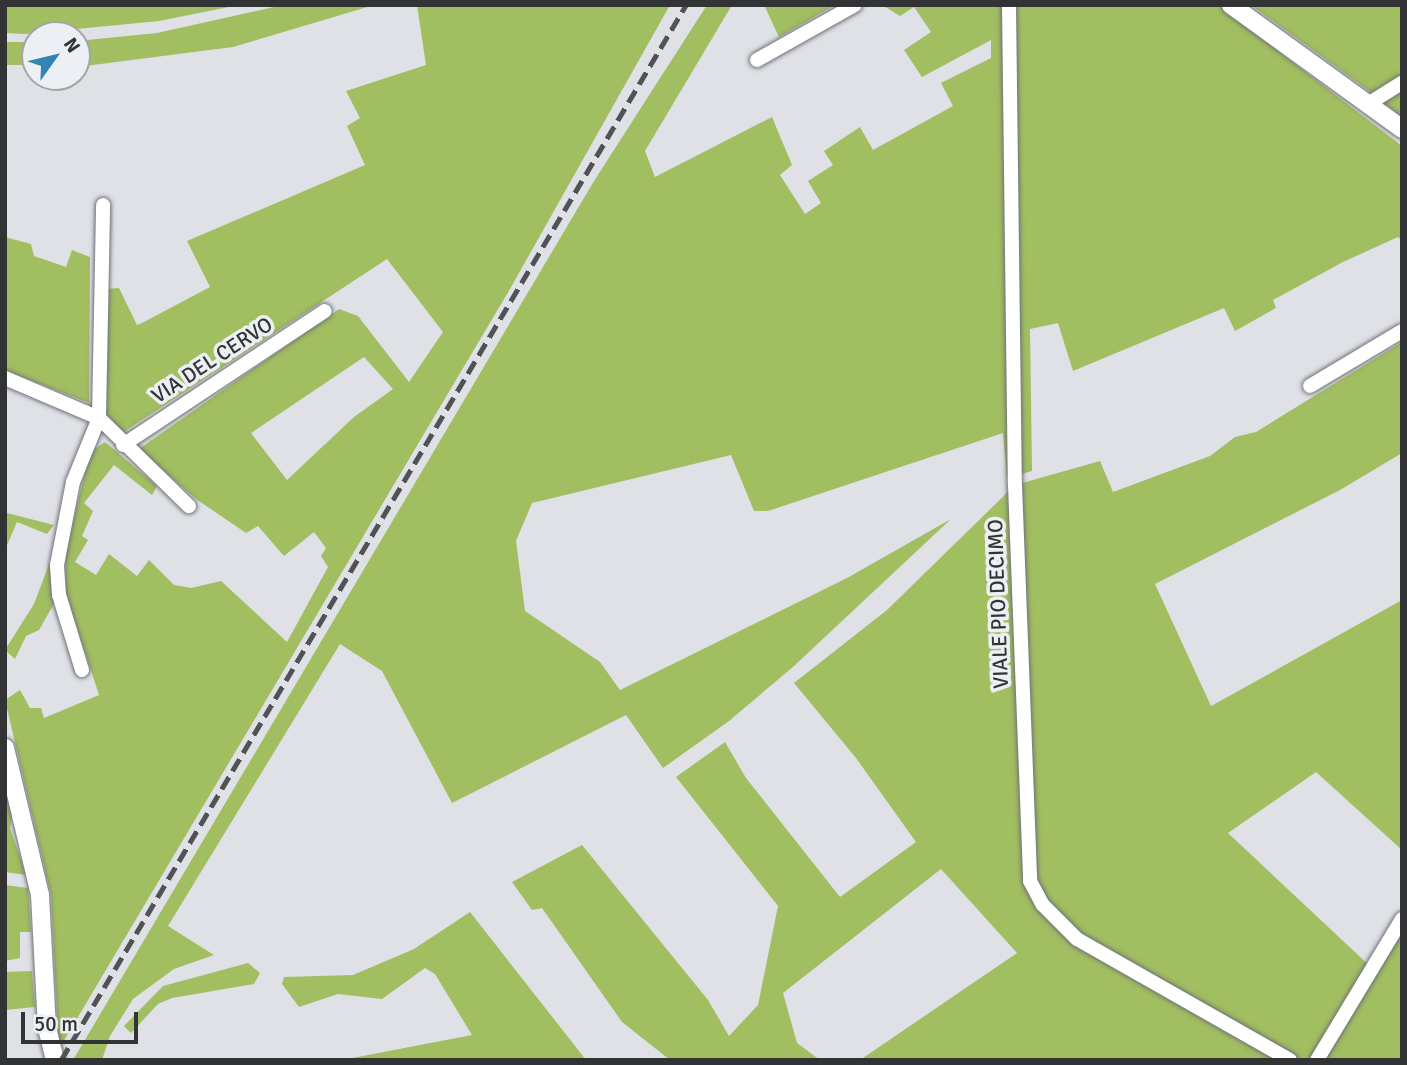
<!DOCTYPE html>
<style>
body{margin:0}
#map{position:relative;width:1407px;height:1065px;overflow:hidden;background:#dfe1e7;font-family:Signika,sans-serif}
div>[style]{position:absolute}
.green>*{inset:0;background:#a1be61;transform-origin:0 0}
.roads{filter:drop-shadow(0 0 2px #6f7176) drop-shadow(0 0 2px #6f7176)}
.minor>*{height:14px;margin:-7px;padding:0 7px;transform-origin:7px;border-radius:7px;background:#fff}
.tertiary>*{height:18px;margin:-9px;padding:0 9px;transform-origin:9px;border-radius:9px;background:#fff}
.rail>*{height:4.5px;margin-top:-2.25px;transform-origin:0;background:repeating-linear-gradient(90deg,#515255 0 14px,transparent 0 21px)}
span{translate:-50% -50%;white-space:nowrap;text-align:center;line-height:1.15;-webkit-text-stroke:7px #eceff4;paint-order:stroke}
.street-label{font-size:21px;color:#323335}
.frame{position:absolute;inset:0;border:7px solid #323335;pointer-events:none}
.north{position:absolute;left:21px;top:21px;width:70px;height:70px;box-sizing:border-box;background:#eceff4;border:2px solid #a2a4a8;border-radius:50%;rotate:56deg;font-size:19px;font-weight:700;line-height:28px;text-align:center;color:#323335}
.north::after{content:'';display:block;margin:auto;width:24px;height:32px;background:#3185b5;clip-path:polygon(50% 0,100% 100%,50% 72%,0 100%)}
.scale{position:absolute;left:21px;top:1012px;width:117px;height:32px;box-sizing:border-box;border:4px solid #323335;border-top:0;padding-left:9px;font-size:21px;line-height:24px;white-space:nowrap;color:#323335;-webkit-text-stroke:5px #eceff4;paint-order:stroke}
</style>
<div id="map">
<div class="green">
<i style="clip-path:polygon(5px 5px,239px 5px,159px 21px,25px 34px,5px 33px)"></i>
<i style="clip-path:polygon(283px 5px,374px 5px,233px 47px,77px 67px,77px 41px,157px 33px)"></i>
<i style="clip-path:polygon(evenodd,417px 5px,670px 5px,510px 289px,59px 1049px,51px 895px,5px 700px,20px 690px,30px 708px,41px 708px,44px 718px,99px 695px,65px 590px,66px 551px,90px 452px,105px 442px,157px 486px,152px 495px,114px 465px,84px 503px,93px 511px,82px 536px,88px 540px,75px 562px,96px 575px,109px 554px,137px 576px,149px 560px,174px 585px,191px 588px,221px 581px,287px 642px,328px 567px,321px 556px,326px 548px,314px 532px,284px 556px,258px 526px,246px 533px,196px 499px,139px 449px,339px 309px,358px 316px,409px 382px,443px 332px,387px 259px,122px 433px,102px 415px,107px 289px,119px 288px,137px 325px,142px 323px,210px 287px,187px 241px,365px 165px,347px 126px,360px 118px,346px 91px,426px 65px,417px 5px,364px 357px,393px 389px,354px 417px,287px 480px,251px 433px,364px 357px)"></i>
<i style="clip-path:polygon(707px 5px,732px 5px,645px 151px,655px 177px,772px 117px,792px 165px,780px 175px,805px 214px,821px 203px,808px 181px,833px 165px,824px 151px,860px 127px,873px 150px,953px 106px,941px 83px,991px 58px,991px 40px,922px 77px,904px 50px,931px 32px,914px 7px,900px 16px,882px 5px,1218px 5px,1402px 146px,1402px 241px,1398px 237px,1343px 262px,1273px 300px,1276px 308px,1235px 331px,1224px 308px,1073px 371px,1058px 323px,1030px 329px,1032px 471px,1007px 478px,1003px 433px,768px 511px,754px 511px,731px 455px,532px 503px,516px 541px,525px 611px,600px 662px,620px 690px,847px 578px,951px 519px,794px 666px,729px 721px,663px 768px,626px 715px,452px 803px,382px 671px,340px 644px,168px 926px,214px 955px,174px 969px,133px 999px,110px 1036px,102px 1060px,73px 1060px,594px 181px)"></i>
<i style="clip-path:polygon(764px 5px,835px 5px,779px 37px)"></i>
<i style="clip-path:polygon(1251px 5px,1402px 5px,1402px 117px,1368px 90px)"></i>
<i style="left:35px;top:42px;width:23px;height:30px;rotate:90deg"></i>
<i style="clip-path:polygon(5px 237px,31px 244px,34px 256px,66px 267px,72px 250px,90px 257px,89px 403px,5px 370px)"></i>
<i style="clip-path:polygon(1402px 342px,1402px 453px,1340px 490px,1155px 584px,1211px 706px,1402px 600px,1402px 850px,1316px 772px,1228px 833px,1372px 968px,1402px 919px,1402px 1060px,860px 1060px,1017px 953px,941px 869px,783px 993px,797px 1043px,820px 1060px,670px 1060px,622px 1022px,542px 908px,532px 910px,512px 882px,582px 845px,708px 1000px,729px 1036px,758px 1005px,778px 906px,676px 777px,725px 742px,746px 778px,840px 897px,916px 842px,856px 758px,794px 683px,887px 610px,1015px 485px,1100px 461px,1113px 492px,1210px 456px,1235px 437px,1256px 432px)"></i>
<i style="clip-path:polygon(5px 513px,7px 513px,54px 525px,47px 534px,17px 522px,5px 550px)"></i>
<i style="clip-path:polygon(59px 538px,59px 595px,39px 630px,26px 636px,15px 659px,5px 650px,34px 604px)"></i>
<i style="clip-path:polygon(5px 782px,13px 810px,10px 828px,26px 875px,5px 872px)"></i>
<i style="clip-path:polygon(5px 885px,28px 888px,31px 932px,20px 932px,20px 958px,5px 961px)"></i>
<i style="clip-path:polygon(470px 912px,586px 1060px,342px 1060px,472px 1035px,435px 974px,425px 968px,382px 999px,338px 994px,299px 1007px,282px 984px,284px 977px,353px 975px,414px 949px)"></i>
<i style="clip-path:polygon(248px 963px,260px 973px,254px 984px,172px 998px,158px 1004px,131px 1033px,124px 1026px,163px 986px)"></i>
<i style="clip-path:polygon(32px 971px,35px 1007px,5px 1010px,5px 972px)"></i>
</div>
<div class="roads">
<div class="minor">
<i style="left:1009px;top:5px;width:480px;rotate:89.3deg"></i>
<i style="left:1015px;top:485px;width:396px;rotate:87.8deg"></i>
<i style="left:1030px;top:881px;width:27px;rotate:62deg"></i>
<i style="left:1043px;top:905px;width:48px;rotate:45deg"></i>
<i style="left:1077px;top:939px;width:245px;rotate:29.6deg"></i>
<i style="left:757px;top:60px;width:112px;rotate:-29.3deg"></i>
<i style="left:1368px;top:104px;width:40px;rotate:-32deg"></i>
<i style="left:5px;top:378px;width:102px;rotate:23.1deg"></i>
<i style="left:99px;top:418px;width:126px;rotate:44.4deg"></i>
<i style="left:1310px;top:386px;width:107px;rotate:-30.9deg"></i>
<i style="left:123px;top:445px;width:242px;rotate:-33.6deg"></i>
<i style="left:82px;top:670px;width:78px;rotate:-107deg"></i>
<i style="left:59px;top:595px;width:30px;rotate:-94deg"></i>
<i style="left:57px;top:565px;width:85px;rotate:-79.1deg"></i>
<i style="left:73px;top:482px;width:69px;rotate:-67.9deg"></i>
<i style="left:99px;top:418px;width:213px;rotate:-88.9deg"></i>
<i style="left:1317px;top:1060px;width:165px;rotate:-58.9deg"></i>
</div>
<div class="tertiary">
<i style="left:1231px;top:5px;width:211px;rotate:35.9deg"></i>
<i style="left:5px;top:748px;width:151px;rotate:76.6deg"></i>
<i style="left:40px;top:895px;width:133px;rotate:87deg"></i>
<i style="left:47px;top:1028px;width:33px;rotate:76deg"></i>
</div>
</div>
<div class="rail">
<i style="left:61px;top:1060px;width:1226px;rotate:-59.36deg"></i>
</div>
<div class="street-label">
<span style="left:212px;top:360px;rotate:-33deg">VIA DEL CERVO</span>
<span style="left:998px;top:604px;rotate:-92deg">VIALE PIO DECIMO</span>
</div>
<div class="frame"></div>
<div class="north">N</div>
<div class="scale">50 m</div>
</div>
